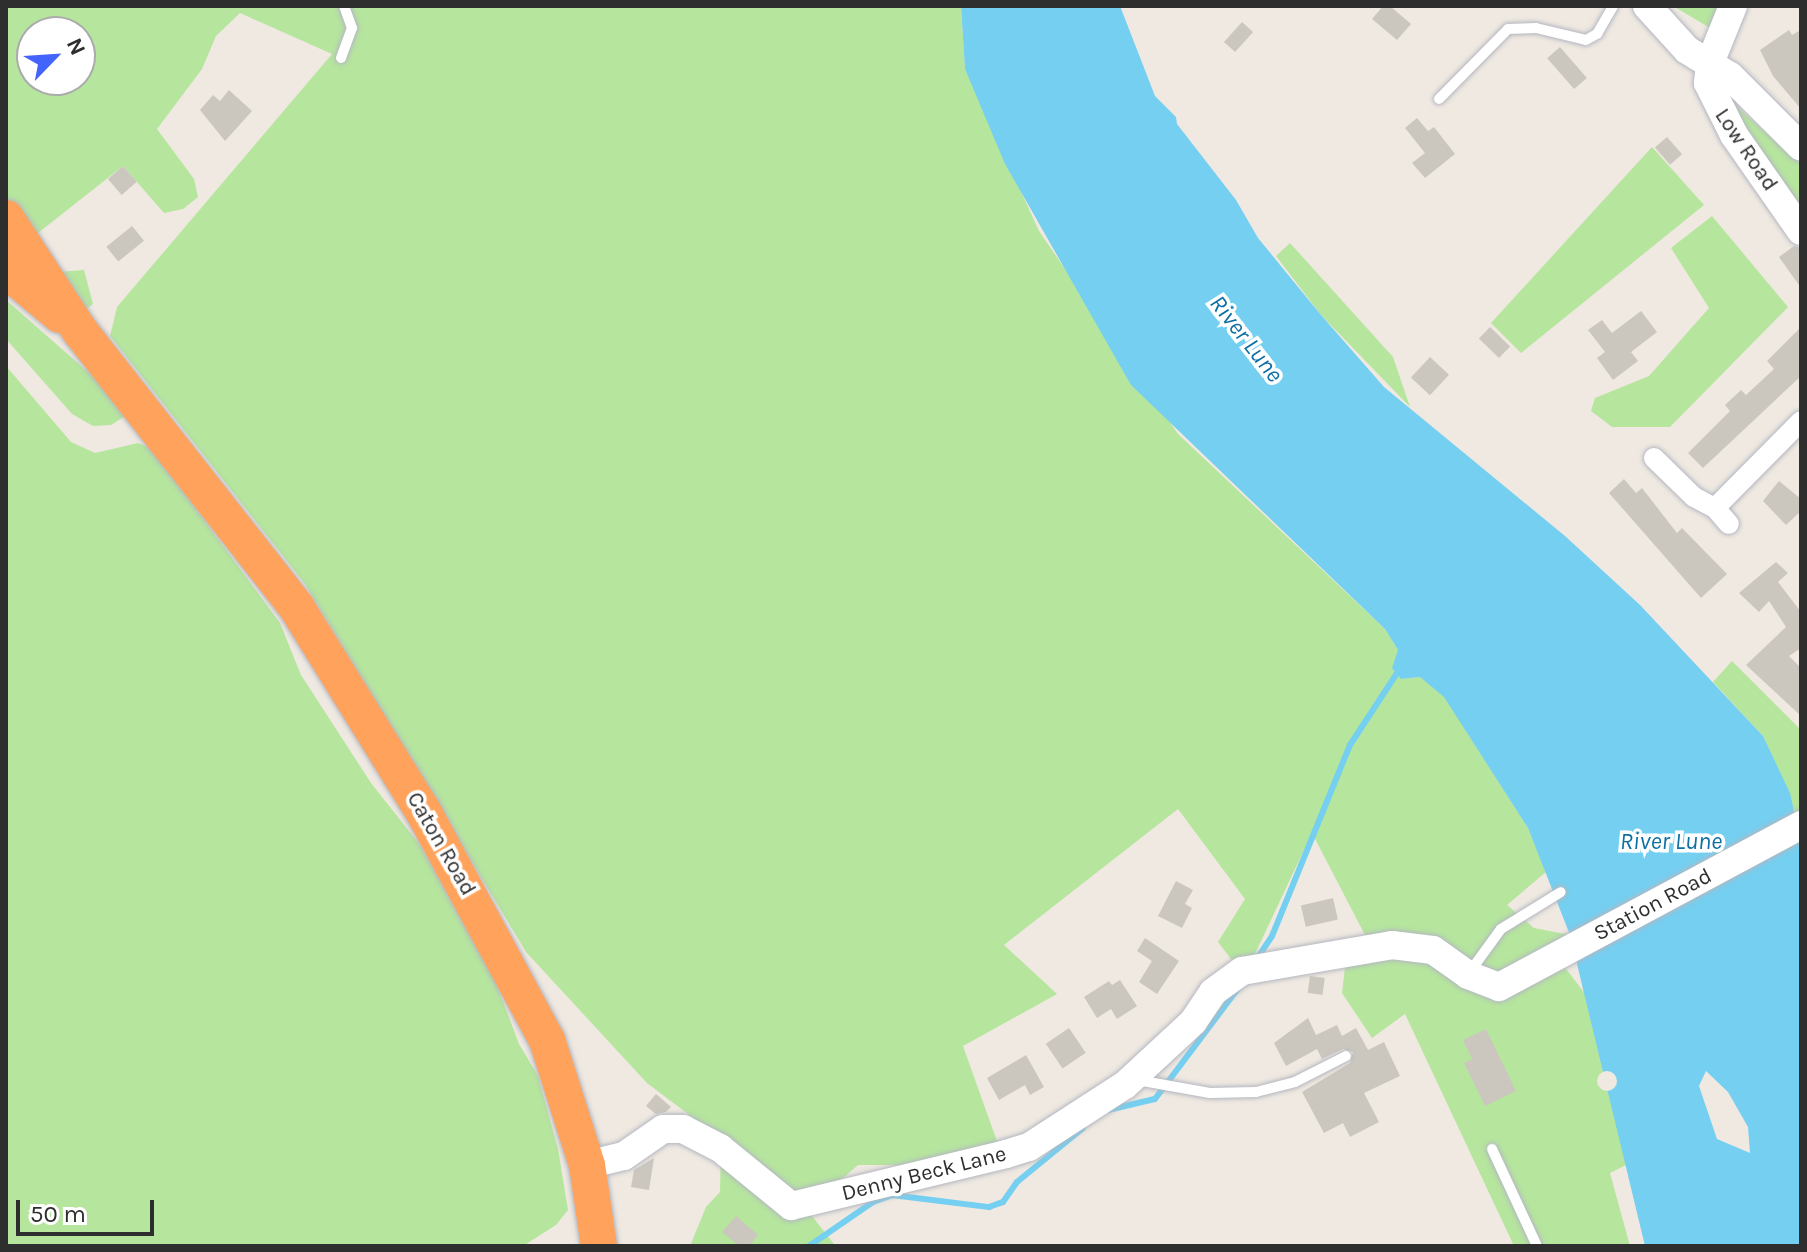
<!DOCTYPE html>
<style>
body{margin:0}
#map{position:relative;width:1807px;height:1252px;overflow:hidden;background:#efe9e1;font-family:Karla,sans-serif}
div>[style]{position:absolute}
.green>*{inset:0;background:#b6e59e}
.water>*{inset:0;background:#75cff0}
.pier>*{inset:0;background:#efe9e1}
.round{border-radius:50%}
.stream>*{height:6px;margin:-3px;padding:0 3px;transform-origin:3px;border-radius:3px;background:#75cff0}
.building>*{inset:0;background:#cbc7bf;transform-origin:0 0}
.roads{filter:drop-shadow(0 0 2px #b4b7c1) drop-shadow(0 0 2px #b4b7c1)}
.lane>*{height:10px;margin:-5px;padding:0 5px;transform-origin:5px;border-radius:5px;background:#fff}
.street>*{height:20px;margin:-10px;padding:0 10px;transform-origin:10px;border-radius:10px;background:#fff}
.secondary>*{height:28px;margin:-14px;padding:0 14px;transform-origin:14px;border-radius:14px;background:#fff}
.highway>*{height:36px;margin:-18px;padding:0 18px;transform-origin:18px;border-radius:18px;background:#ffa35c}
span{translate:-50% -50%;white-space:nowrap;text-align:center;line-height:1.15;-webkit-text-stroke:7px #fff;paint-order:stroke}
.street-label{font-size:22px;color:#2e2e2e}
.water-label{font-size:24px;color:#0d6fa3;font-style:italic}
.frame{position:absolute;inset:0;border:8px solid #2e2e2e;pointer-events:none}
.north{position:absolute;left:16px;top:16px;width:80px;height:80px;box-sizing:border-box;background:#fff;border:2px solid #ababab;border-radius:50%;rotate:65deg;font-size:22px;font-weight:700;line-height:32px;text-align:center;color:#2e2e2e}
.north::after{content:'';display:block;margin:auto;width:28px;height:36px;background:#4264fb;clip-path:polygon(50% 0,100% 100%,50% 72%,0 100%)}
.scale{position:absolute;left:16px;top:1200px;width:138px;height:36px;box-sizing:border-box;border:4px solid #2e2e2e;border-top:0;padding-left:10px;font-size:24px;line-height:28px;white-space:nowrap;color:#2e2e2e;-webkit-text-stroke:6px #fff;paint-order:stroke}
</style>
<div id="map">
<div class="green">
<i style="clip-path:polygon(evenodd,6px 6px,961px 6px,965px 69px,1039px 231px,1178px 434px,1385px 629px,1398px 650px,1401px 679px,1420px 677px,1444px 696px,1528px 828px,1546px 872px,1507px 905px,1534px 928px,1570px 935px,1550px 948px,1593px 1004px,1632px 1162px,1610px 1173px,1630px 1246px,1514px 1246px,1405px 1014px,1372px 1038px,1342px 993px,1346px 959px,1366px 937px,1312px 833px,1254px 956px,1234px 963px,1218px 942px,1245px 899px,1178px 809px,1004px 945px,1057px 994px,963px 1046px,999px 1147px,915px 1165px,858px 1165px,835px 1185px,795px 1195px,647px 1083px,526px 952px,305px 584px,110px 336px,117px 307px,332px 54px,240px 13px,216px 36px,202px 69px,157px 129px,194px 179px,198px 197px,183px 209px,164px 213px,123px 166px,38px 233px,57px 272px,84px 270px,93px 304px,84px 311px,6px 201px,6px 6px,32px 32px,80px 32px,80px 80px,32px 80px,32px 32px)"></i>
<i style="clip-path:polygon(1673px 6px,1721px 6px,1710px 28px)"></i>
<i style="clip-path:polygon(1727px 98px,1801px 164px,1801px 211px,1739px 118px)"></i>
<i style="clip-path:polygon(1652px 147px,1704px 205px,1521px 353px,1491px 323px)"></i>
<i style="clip-path:polygon(1712px 216px,1788px 307px,1670px 427px,1612px 427px,1591px 411px,1595px 398px,1649px 376px,1709px 308px,1671px 248px)"></i>
<i style="clip-path:polygon(1290px 243px,1393px 357px,1410px 407px,1321px 315px,1276px 256px)"></i>
<i style="clip-path:polygon(6px 300px,87px 371px,120px 404px,125px 416px,111px 425px,93px 426px,72px 414px,6px 339px)"></i>
<i style="clip-path:polygon(6px 366px,71px 442px,95px 453px,138px 443px,151px 448px,280px 623px,301px 675px,371px 783px,420px 845px,496px 983px,519px 1044px,538px 1076px,558px 1149px,568px 1210px,556px 1225px,523px 1246px,6px 1246px)"></i>
<i style="clip-path:polygon(1732px 661px,1801px 730px,1801px 812px,1796px 815px,1763px 736px,1713px 682px)"></i>
<i style="clip-path:polygon(721px 1146px,812px 1216px,834px 1244px,690px 1246px,706px 1207px,720px 1192px)"></i>
</div>
<div class="water">
<i style="clip-path:polygon(evenodd,961px 6px,1120px 6px,1155px 96px,1176px 117px,1177px 124px,1236px 200px,1258px 238px,1321px 315px,1384px 387px,1565px 536px,1640px 605px,1763px 736px,1790px 793px,1801px 843px,1801px 1246px,1645px 1246px,1570px 935px,1528px 828px,1444px 697px,1420px 677px,1401px 679px,1392px 668px,1398px 650px,1385px 629px,1131px 385px,1005px 164px,965px 69px,961px 6px,1706px 1071px,1728px 1092px,1748px 1127px,1750px 1153px,1717px 1139px,1699px 1086px,1706px 1071px)"></i>
</div>
<div class="pier">
<i class="round" style="left:1597px;top:1071px;width:20px;height:20px"></i>
</div>
<div class="stream">
<i style="left:1258px;top:957px;width:25px;rotate:-56deg"></i>
<i style="left:1272px;top:936px;width:206px;rotate:-67.8deg"></i>
<i style="left:1350px;top:745px;width:93px;rotate:-56.8deg"></i>
<i style="left:1108px;top:1110px;width:48px;rotate:-13.2deg"></i>
<i style="left:1155px;top:1099px;width:140px;rotate:-53.1deg"></i>
<i style="left:809px;top:1246px;width:78px;rotate:-34.5deg"></i>
<i style="left:873px;top:1202px;width:20px;rotate:-20deg"></i>
<i style="left:892px;top:1195px;width:98px;rotate:7.1deg"></i>
<i style="left:989px;top:1207px;width:15px;rotate:-20deg"></i>
<i style="left:1003px;top:1202px;width:24px;rotate:-55deg"></i>
<i style="left:1017px;top:1182px;width:85px;rotate:-39.3deg"></i>
</div>
<div class="building">
<i style="clip-path:polygon(1383px 6px,1390px 6px,1411px 24px,1397px 40px,1372px 19px)"></i>
<i style="left:1242px;top:22px;width:15px;height:27px;rotate:42deg"></i>
<i style="clip-path:polygon(1789px 30px,1792px 35px,1801px 30px,1801px 109px,1773px 76px,1760px 50px)"></i>
<i style="left:1560px;top:47px;width:41px;height:17px;rotate:49deg"></i>
<i style="clip-path:polygon(229px 90px,252px 111px,225px 141px,200px 110px,213px 95px,220px 101px)"></i>
<i style="clip-path:polygon(1417px 118px,1428px 131px,1434px 127px,1455px 154px,1425px 178px,1412px 163px,1425px 153px,1405px 128px)"></i>
<i style="left:1667px;top:137px;width:23px;height:16px;rotate:49deg"></i>
<i style="left:123px;top:166px;width:21px;height:20px;rotate:49deg"></i>
<i style="left:132px;top:226px;width:19px;height:33px;rotate:51deg"></i>
<i style="clip-path:polygon(1794px 246px,1801px 248px,1801px 288px,1779px 257px)"></i>
<i style="clip-path:polygon(1641px 311px,1657px 332px,1631px 352px,1638px 361px,1613px 380px,1597px 358px,1605px 352px,1588px 330px,1602px 320px,1612px 333px)"></i>
<i style="left:1490px;top:327px;width:28px;height:16px;rotate:44deg"></i>
<i style="clip-path:polygon(1801px 327px,1801px 376px,1703px 468px,1688px 453px,1730px 411px,1725px 405px,1741px 390px,1746px 395px,1774px 369px,1767px 361px)"></i>
<i style="left:1430px;top:357px;width:26px;height:28px;rotate:43deg"></i>
<i style="clip-path:polygon(1624px 479px,1636px 493px,1642px 488px,1677px 533px,1682px 528px,1727px 574px,1701px 598px,1609px 493px)"></i>
<i style="clip-path:polygon(1779px 481px,1801px 499px,1801px 511px,1786px 525px,1763px 501px)"></i>
<i style="clip-path:polygon(1776px 562px,1788px 573px,1778px 582px,1801px 612px,1801px 648px,1789px 656px,1801px 668px,1801px 716px,1746px 665px,1786px 627px,1769px 601px,1759px 612px,1739px 593px)"></i>
<i style="clip-path:polygon(1176px 881px,1193px 890px,1185px 904px,1192px 908px,1182px 928px,1158px 916px)"></i>
<i style="left:1333px;top:898px;width:22px;height:33px;rotate:77deg"></i>
<i style="clip-path:polygon(1145px 938px,1179px 961px,1157px 994px,1139px 982px,1152px 961px,1137px 951px)"></i>
<i style="left:1310px;top:976px;width:15px;height:17px;rotate:8deg"></i>
<i style="clip-path:polygon(1120px 980px,1137px 1006px,1117px 1019px,1111px 1009px,1097px 1018px,1084px 997px,1109px 981px,1112px 985px)"></i>
<i style="clip-path:polygon(1308px 1018px,1316px 1035px,1337px 1025px,1342px 1036px,1356px 1028px,1368px 1050px,1384px 1042px,1400px 1076px,1364px 1093px,1379px 1122px,1350px 1137px,1343px 1123px,1324px 1133px,1302px 1092px,1350px 1063px,1353px 1052px,1343px 1049px,1322px 1059px,1317px 1049px,1286px 1066px,1274px 1043px)"></i>
<i style="left:1069px;top:1028px;width:30px;height:28px;rotate:56deg"></i>
<i style="clip-path:polygon(1486px 1029px,1516px 1091px,1485px 1106px,1464px 1063px,1472px 1059px,1463px 1040px)"></i>
<i style="clip-path:polygon(1026px 1055px,1044px 1087px,1030px 1095px,1025px 1085px,999px 1100px,987px 1078px)"></i>
<i style="clip-path:polygon(656px 1094px,671px 1107px,666px 1112px,656px 1114px,646px 1106px)"></i>
<i style="clip-path:polygon(654px 1158px,649px 1190px,631px 1187px,634px 1170px)"></i>
<i style="clip-path:polygon(736px 1216px,758px 1235px,749px 1246px,739px 1246px,722px 1232px)"></i>
</div>
<div class="roads">
<div class="lane">
<i style="left:341px;top:58px;width:32px;rotate:-70deg"></i>
<i style="left:352px;top:28px;width:23px;rotate:-110deg"></i>
<i style="left:1439px;top:99px;width:98px;rotate:-45.4deg"></i>
<i style="left:1508px;top:29px;width:28px;rotate:-2deg"></i>
<i style="left:1536px;top:28px;width:51px;rotate:13.5deg"></i>
<i style="left:1586px;top:40px;width:13px;rotate:-29deg"></i>
<i style="left:1597px;top:34px;width:32px;rotate:-60deg"></i>
<i style="left:1469px;top:973px;width:54px;rotate:-54deg"></i>
<i style="left:1501px;top:929px;width:70px;rotate:-31.7deg"></i>
<i style="left:1137px;top:1080px;width:74px;rotate:10.1deg"></i>
<i style="left:1210px;top:1093px;width:46px;rotate:-1.2deg"></i>
<i style="left:1256px;top:1092px;width:40px;rotate:-14.4deg"></i>
<i style="left:1295px;top:1082px;width:57px;rotate:-27deg"></i>
<i style="left:1492px;top:1149px;width:107px;rotate:65.1deg"></i>
</div>
<div class="street">
<i style="left:1654px;top:458px;width:56px;rotate:44.3deg"></i>
<i style="left:1694px;top:497px;width:24px;rotate:28deg"></i>
<i style="left:1715px;top:508px;width:122px;rotate:-45.3deg"></i>
<i style="left:1715px;top:508px;width:21px;rotate:49deg"></i>
</div>
<div class="secondary">
<i style="left:1647px;top:6px;width:59px;rotate:47.7deg"></i>
<i style="left:1687px;top:50px;width:50px;rotate:31.2deg"></i>
<i style="left:1730px;top:76px;width:100px;rotate:45deg"></i>
<i style="left:1733px;top:6px;width:61px;rotate:112deg"></i>
<i style="left:1710px;top:63px;width:20px;rotate:96deg"></i>
<i style="left:1708px;top:83px;width:58px;rotate:63.4deg"></i>
<i style="left:1734px;top:135px;width:117px;rotate:55.1deg"></i>
<i style="left:587px;top:1165px;width:38px;rotate:-14deg"></i>
<i style="left:624px;top:1156px;width:47px;rotate:-34.7deg"></i>
<i style="left:663px;top:1129px;width:20px"></i>
<i style="left:683px;top:1129px;width:42px;rotate:27.2deg"></i>
<i style="left:720px;top:1148px;width:92px;rotate:39.2deg"></i>
<i style="left:791px;top:1206px;width:221px;rotate:-13.6deg"></i>
<i style="left:1006px;top:1154px;width:24px;rotate:-17deg"></i>
<i style="left:1029px;top:1147px;width:114px;rotate:-32.9deg"></i>
<i style="left:1125px;top:1085px;width:93px;rotate:-42.8deg"></i>
<i style="left:1193px;top:1022px;width:36px;rotate:-56deg"></i>
<i style="left:1213px;top:992px;width:36px;rotate:-36deg"></i>
<i style="left:1242px;top:971px;width:152px;rotate:-9.8deg"></i>
<i style="left:1392px;top:945px;width:41px;rotate:7deg"></i>
<i style="left:1433px;top:950px;width:43px;rotate:35.5deg"></i>
<i style="left:1468px;top:975px;width:33px;rotate:21deg"></i>
<i style="left:1499px;top:987px;width:343px;rotate:-28.2deg"></i>
</div>
<div class="highway">
<i style="left:6px;top:218px;width:135px;rotate:56.8deg"></i>
<i style="left:80px;top:331px;width:352px;rotate:51.9deg"></i>
<i style="left:297px;top:608px;width:239px;rotate:58.2deg"></i>
<i style="left:423px;top:811px;width:260px;rotate:61.6deg"></i>
<i style="left:547px;top:1040px;width:131px;rotate:72.3deg"></i>
<i style="left:587px;top:1165px;width:82px;rotate:81.6deg"></i>
<i style="left:6px;top:270px;width:70px;rotate:39.8deg"></i>
</div>
</div>
<div class="street-label">
<span style="left:1746px;top:150px;rotate:56deg">Low Road</span>
<span style="left:441px;top:844px;rotate:60deg">Caton Road</span>
<span style="left:1653px;top:905px;rotate:-28deg">Station Road</span>
<span style="left:924px;top:1174px;rotate:-14deg">Denny Beck Lane</span>
</div>
<div class="water-label">
<span style="left:1246px;top:339px;rotate:52deg">River Lune</span>
<span style="left:1671px;top:842px">River Lune</span>
</div>
<div class="frame"></div>
<div class="north">N</div>
<div class="scale">50 m</div>
</div>
